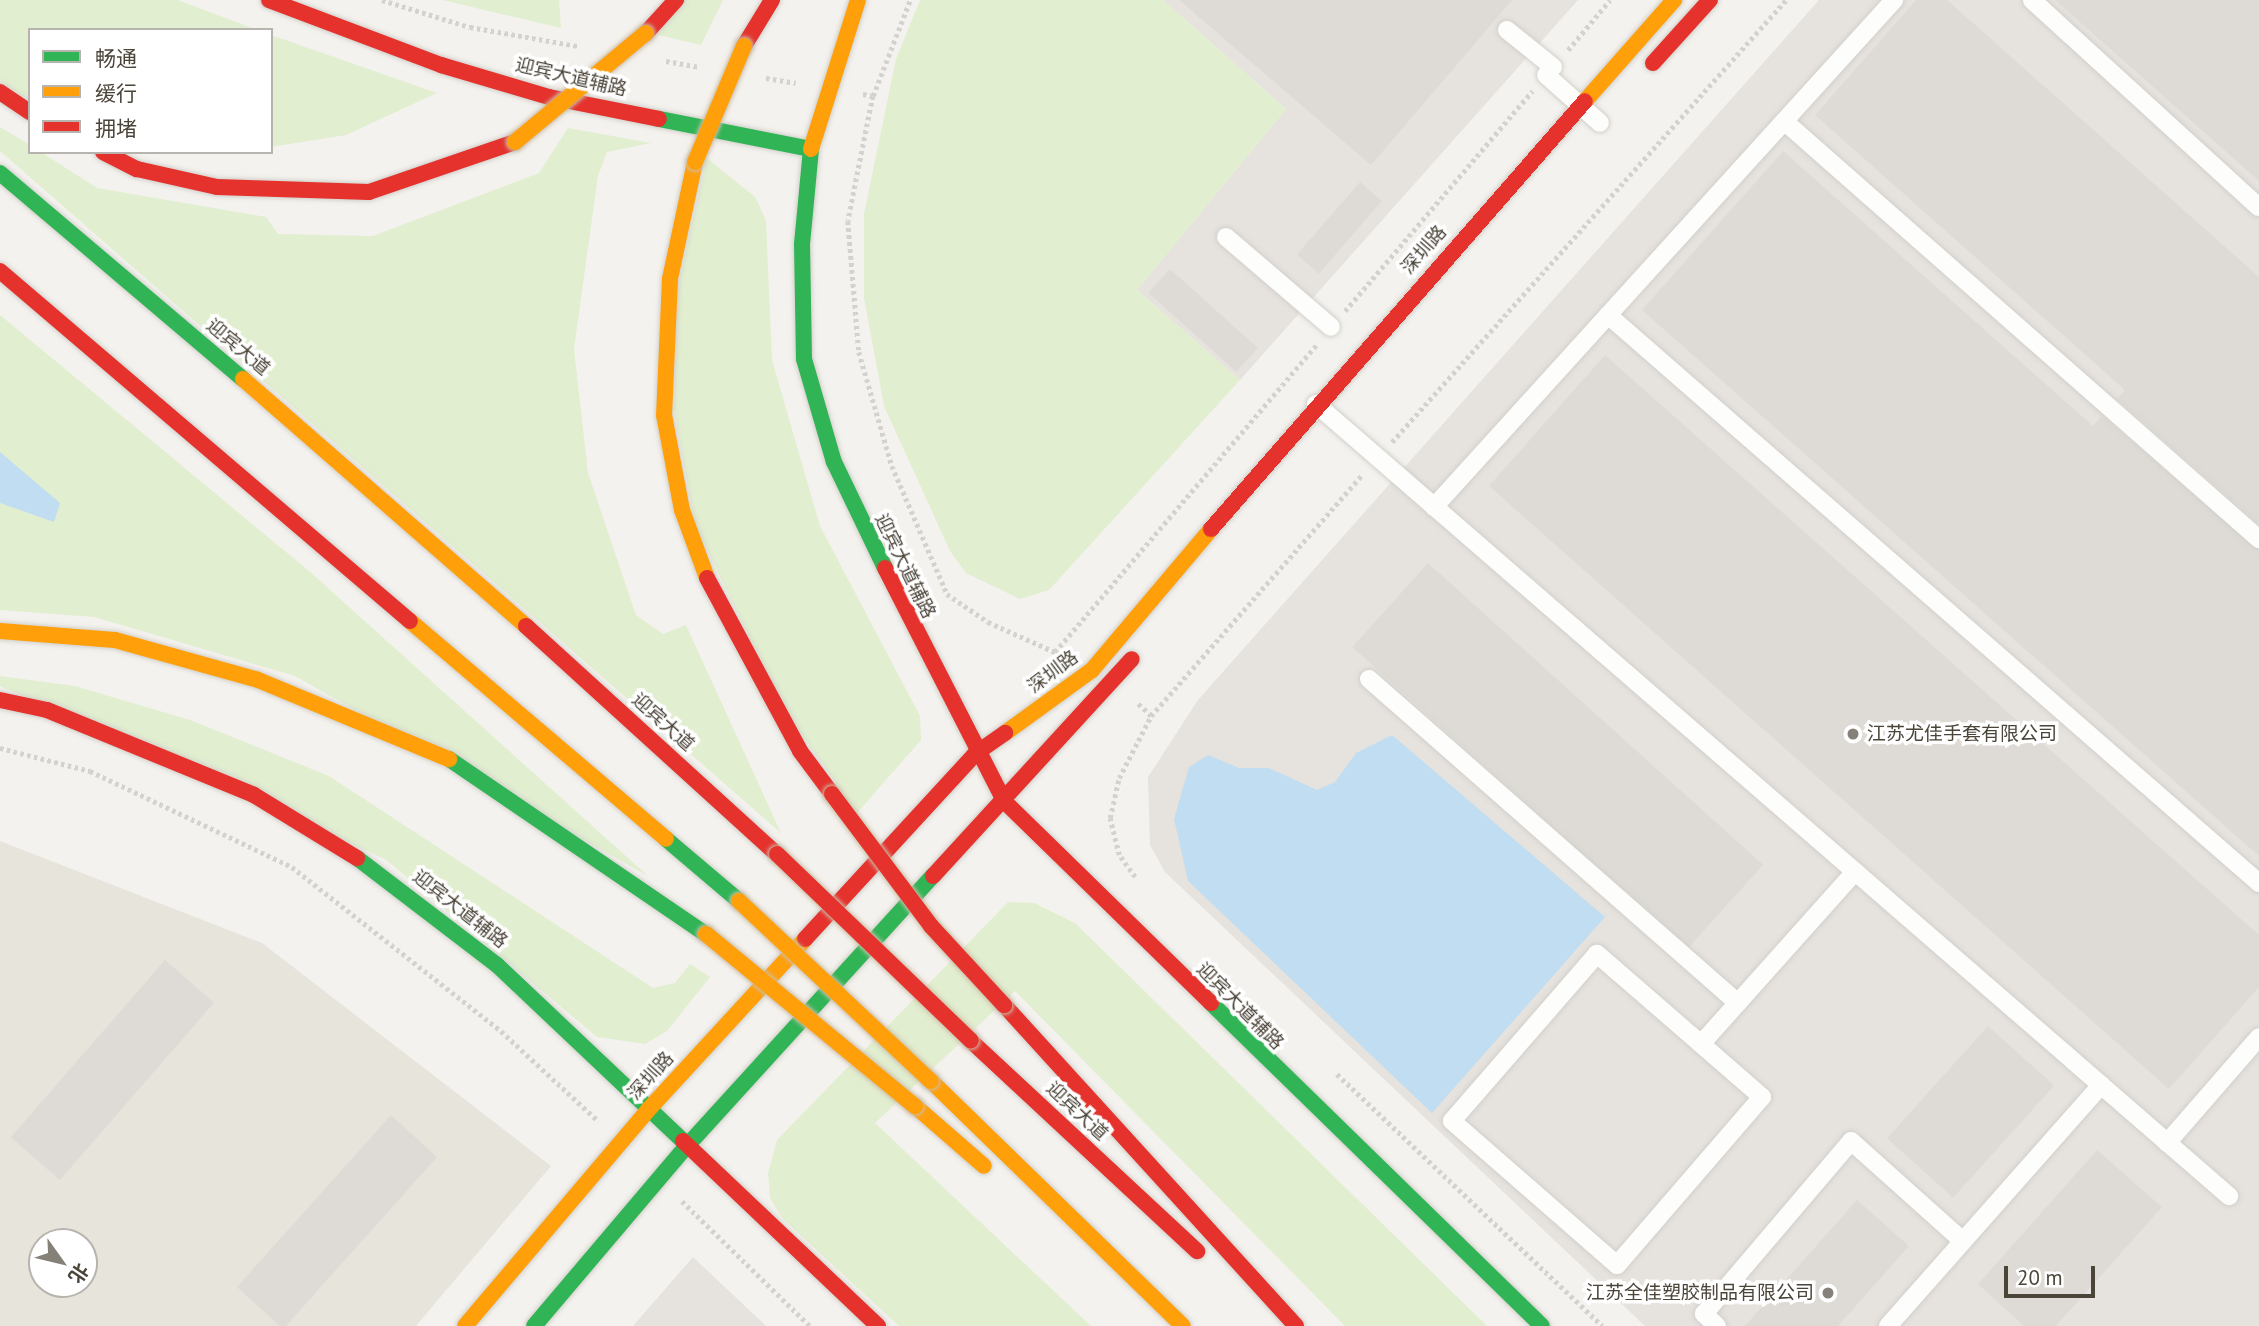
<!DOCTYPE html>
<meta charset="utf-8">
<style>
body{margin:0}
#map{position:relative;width:2259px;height:1326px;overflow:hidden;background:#f4f2ee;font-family:"PT Sans","Noto Sans SC",sans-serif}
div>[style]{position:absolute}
.residential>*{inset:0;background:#e7e4dc}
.industrial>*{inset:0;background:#e6e2de}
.green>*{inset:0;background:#e1eecf}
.water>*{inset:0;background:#c0ddf1}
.building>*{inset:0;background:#dedbd6;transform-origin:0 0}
.path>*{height:4.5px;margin-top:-2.25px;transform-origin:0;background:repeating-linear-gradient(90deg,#d3d2cc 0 3.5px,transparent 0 7px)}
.roads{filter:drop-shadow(0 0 2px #d2d0cb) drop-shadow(0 0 2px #d2d0cb)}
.lane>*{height:18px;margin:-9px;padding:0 9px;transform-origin:9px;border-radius:9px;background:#fdfdfc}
.fast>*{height:16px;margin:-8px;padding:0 8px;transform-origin:8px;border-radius:8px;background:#30b455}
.slow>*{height:16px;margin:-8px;padding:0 8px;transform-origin:8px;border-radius:8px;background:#ff9f0a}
.jam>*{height:16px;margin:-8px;padding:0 8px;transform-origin:8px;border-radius:8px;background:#e5322d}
.bridges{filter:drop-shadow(0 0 2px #ccbfa9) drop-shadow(0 0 2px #ccbfa9)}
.slow-bridge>*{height:16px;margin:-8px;padding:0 8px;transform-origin:8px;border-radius:8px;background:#ff9f0a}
.jam-bridge>*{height:16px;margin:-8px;padding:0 8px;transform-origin:8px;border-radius:8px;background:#e5322d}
.dots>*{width:19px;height:19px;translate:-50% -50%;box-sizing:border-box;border:4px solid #fff;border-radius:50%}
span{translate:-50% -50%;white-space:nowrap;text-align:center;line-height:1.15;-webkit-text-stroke:7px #fff;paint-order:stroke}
.street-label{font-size:19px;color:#4b4439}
.poi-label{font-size:19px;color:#4b4439}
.left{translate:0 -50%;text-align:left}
.right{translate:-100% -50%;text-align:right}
.legend{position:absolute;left:28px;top:28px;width:245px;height:126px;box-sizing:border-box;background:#fff;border:2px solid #b7b4b0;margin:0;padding:9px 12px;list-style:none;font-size:21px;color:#4b4439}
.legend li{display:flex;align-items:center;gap:14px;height:35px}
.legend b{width:35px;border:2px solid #b7b4b0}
.north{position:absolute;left:28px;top:1228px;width:70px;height:70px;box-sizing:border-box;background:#fff;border:2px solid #b7b4b0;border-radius:50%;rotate:124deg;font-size:19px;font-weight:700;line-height:28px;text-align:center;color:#4b4439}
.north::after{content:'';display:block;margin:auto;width:24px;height:32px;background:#868178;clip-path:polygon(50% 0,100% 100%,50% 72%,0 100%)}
.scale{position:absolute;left:2004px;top:1266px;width:91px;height:32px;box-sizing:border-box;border:4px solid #4b4439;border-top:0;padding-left:9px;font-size:21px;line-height:24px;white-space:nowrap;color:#4b4439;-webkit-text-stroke:5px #fff;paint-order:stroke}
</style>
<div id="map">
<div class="residential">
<i style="clip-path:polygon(evenodd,0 841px,262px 943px,551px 1166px,416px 1326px,0 1326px,0 841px,42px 1242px,84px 1242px,84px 1284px,42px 1284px,42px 1242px)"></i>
</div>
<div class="industrial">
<i style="clip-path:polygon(1163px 0,1578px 0,1240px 380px,1137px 290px,1286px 109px)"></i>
<i style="clip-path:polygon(1819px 0,2259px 0,2259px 1326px,1645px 1326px,1165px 872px,1150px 845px,1148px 777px,1198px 700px)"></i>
<i style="clip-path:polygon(693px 1257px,766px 1326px,633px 1326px)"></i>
</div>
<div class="green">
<i style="clip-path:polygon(0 0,178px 0,257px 30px,30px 30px,30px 101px,0 81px)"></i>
<i style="clip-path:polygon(442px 0,559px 0,561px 28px)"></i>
<i style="clip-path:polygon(684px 0,723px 0,701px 45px,654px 34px)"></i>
<i style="clip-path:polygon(920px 0,1163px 0,1286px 109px,1137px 290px,1240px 380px,1049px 590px,1020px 599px,966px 573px,950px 551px,884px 406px,864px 298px,864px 214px,896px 59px)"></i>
<i style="clip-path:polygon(271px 35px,437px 93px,346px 135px,271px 147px)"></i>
<i style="clip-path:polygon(0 127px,30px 145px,30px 152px,41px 152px,97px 188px,266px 217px,278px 234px,373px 236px,539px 173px,568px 128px,651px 143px,607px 152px,598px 176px,574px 349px,588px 473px,636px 615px,663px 634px,686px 625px,781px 833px,0 151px)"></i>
<i style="clip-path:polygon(707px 158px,755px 197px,766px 220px,772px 360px,820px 526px,920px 716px,921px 740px,857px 813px,784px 709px,695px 525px,674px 410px,677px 289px)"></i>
<i style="clip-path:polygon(0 315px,309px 571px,648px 876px,295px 676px,94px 617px,0 610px)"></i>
<i style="clip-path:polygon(0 676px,75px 686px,190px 720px,329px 776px,653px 988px,675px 983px,690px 964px,710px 977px,667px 1031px,645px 1044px,597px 1037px,385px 859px,0 686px)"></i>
<i style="clip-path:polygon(1008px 902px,1034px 903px,1075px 923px,1487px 1326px,1345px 1326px,1015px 991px,875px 1123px,1091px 1326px,899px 1326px,782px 1218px,770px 1198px,768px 1173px,777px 1140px)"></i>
</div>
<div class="water">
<i style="clip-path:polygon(0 452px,60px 503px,54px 522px,0 503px)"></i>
<i style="clip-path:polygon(1392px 735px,1605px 917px,1432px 1113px,1188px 881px,1174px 819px,1189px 767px,1208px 755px,1239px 768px,1269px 768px,1317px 790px,1335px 782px,1356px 753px)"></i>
</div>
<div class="building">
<i style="clip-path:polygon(1179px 0,1512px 0,1371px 165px)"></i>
<i style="clip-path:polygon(1916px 0,1947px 0,2259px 277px,2259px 524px,2117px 399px,2125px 390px,1815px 115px)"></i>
<i style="clip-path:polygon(2055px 0,2259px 0,2259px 181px)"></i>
<i style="clip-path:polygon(1783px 151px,2093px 426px,2102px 416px,2259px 550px,2259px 856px,1642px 310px)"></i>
<i style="left:1360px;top:182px;width:29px;height:96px;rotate:41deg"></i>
<i style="left:1170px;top:269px;width:118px;height:32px;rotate:42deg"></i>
<i style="clip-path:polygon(1605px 355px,2259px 935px,2259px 987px,2169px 1089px,1489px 486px)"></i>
<i style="left:1428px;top:563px;width:451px;height:113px;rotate:42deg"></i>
<i style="left:165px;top:960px;width:65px;height:235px;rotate:41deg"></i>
<i style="left:1988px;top:1026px;width:89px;height:151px;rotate:42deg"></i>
<i style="clip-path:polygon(391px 1115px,437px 1157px,286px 1326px,280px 1326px,237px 1287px)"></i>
<i style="clip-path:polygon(2097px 1150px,2162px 1207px,2056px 1326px,2024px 1326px,1978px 1284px)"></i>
<i style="clip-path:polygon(1857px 1200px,1909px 1246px,1838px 1326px,1745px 1326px)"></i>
</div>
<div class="path">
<i style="left:382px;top:0;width:92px;rotate:17.1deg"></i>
<i style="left:470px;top:27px;width:110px;rotate:10deg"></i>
<i style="left:1568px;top:50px;width:65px;rotate:-50deg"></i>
<i style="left:666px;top:61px;width:34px;rotate:10deg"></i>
<i style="left:766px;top:78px;width:30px;rotate:9deg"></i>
<i style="left:863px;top:94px;width:10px;rotate:11deg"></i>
<i style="left:873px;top:96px;width:127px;rotate:101.3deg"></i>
<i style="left:848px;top:221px;width:131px;rotate:85.2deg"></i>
<i style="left:859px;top:352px;width:119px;rotate:73.9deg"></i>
<i style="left:892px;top:466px;width:139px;rotate:66.7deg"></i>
<i style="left:947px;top:594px;width:50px;rotate:34.3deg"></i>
<i style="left:988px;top:622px;width:76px;rotate:24.2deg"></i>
<i style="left:873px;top:96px;width:103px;rotate:-68.9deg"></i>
<i style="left:1345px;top:311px;width:289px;rotate:-49.6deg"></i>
<i style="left:1392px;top:442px;width:592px;rotate:-48.29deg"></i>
<i style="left:1055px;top:652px;width:404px;rotate:-49.6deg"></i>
<i style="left:1151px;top:716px;width:322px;rotate:-48.8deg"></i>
<i style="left:0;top:748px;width:93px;rotate:14.3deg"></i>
<i style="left:90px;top:771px;width:224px;rotate:25.4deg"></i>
<i style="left:292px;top:867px;width:266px;rotate:38.1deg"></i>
<i style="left:501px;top:1031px;width:131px;rotate:42.8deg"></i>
<i style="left:1135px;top:877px;width:27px;rotate:-126deg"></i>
<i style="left:1119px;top:855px;width:38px;rotate:-104deg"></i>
<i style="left:1110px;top:818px;width:41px;rotate:-77.3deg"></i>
<i style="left:1119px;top:778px;width:70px;rotate:-62.7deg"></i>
<i style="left:1151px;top:716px;width:18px;rotate:-137deg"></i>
<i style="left:1337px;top:1074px;width:366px;rotate:43.5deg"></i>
<i style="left:682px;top:1201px;width:179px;rotate:44.3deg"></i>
</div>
<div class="roads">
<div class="lane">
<i style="left:2032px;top:0;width:307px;rotate:42.4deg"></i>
<i style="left:1507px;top:30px;width:59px;rotate:38.8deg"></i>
<i style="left:1546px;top:75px;width:72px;rotate:41.6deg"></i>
<i style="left:1784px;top:121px;width:633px;rotate:41.35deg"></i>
<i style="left:1226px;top:237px;width:138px;rotate:40.6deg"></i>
<i style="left:1608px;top:315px;width:864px;rotate:41.1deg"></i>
<i style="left:1316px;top:404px;width:1209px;rotate:40.94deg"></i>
<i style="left:1434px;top:507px;width:685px;rotate:-47.78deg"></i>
<i style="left:1369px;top:679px;width:491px;rotate:41.3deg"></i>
<i style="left:1701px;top:1044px;width:138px;rotate:-139.1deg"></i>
<i style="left:1597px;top:954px;width:221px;rotate:131deg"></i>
<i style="left:1452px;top:1121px;width:219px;rotate:41.1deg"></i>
<i style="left:1617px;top:1265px;width:222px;rotate:-49.2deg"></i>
<i style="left:1762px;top:1097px;width:81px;rotate:-139deg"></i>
<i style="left:1701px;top:1044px;width:231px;rotate:-48.2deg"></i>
<i style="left:2167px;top:1143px;width:140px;rotate:-49deg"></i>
<i style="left:1717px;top:1326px;width:18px;rotate:-137deg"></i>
<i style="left:1704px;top:1314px;width:227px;rotate:-49.6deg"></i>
<i style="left:1851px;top:1141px;width:150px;rotate:41.8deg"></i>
<i style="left:1888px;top:1326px;width:322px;rotate:-48.5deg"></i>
</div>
<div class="fast">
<i style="left:659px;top:119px;width:155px;rotate:11.2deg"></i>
<i style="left:811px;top:149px;width:95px;rotate:95.4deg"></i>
<i style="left:802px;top:244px;width:115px;rotate:89deg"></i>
<i style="left:804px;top:359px;width:107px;rotate:73.8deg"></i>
<i style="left:834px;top:462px;width:118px;rotate:64.3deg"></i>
<i style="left:0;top:173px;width:319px;rotate:40.3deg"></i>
<i style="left:449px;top:759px;width:311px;rotate:34.3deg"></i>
<i style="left:666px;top:839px;width:96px;rotate:40.3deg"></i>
<i style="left:357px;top:858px;width:176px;rotate:37.4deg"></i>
<i style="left:497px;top:965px;width:256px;rotate:43.4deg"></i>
<i style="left:1211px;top:1003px;width:462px;rotate:44.3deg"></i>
<i style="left:534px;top:1326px;width:235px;rotate:-49.7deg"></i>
<i style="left:686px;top:1147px;width:367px;rotate:-47.7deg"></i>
</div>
<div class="slow">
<i style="left:1585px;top:101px;width:135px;rotate:-48.6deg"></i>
<i style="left:811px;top:149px;width:156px;rotate:-72.5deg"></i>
<i style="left:695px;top:162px;width:120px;rotate:102.1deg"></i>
<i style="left:670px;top:279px;width:136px;rotate:92.5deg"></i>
<i style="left:664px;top:415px;width:97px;rotate:79.3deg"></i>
<i style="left:682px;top:510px;width:72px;rotate:69.8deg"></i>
<i style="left:243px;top:379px;width:376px;rotate:41.1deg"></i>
<i style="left:410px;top:621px;width:336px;rotate:40.4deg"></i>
<i style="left:0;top:631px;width:115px;rotate:4.5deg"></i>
<i style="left:115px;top:640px;width:148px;rotate:15.6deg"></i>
<i style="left:258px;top:680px;width:207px;rotate:22.5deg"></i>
<i style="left:1005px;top:733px;width:107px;rotate:-35.9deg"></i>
<i style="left:1092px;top:670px;width:185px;rotate:-49.8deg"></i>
<i style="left:931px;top:1081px;width:351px;rotate:44.2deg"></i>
<i style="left:915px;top:1106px;width:91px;rotate:41deg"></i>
<i style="left:465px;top:1326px;width:283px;rotate:-49.7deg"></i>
<i style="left:648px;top:1110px;width:232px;rotate:-47.4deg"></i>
</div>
<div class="jam">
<i style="left:269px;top:0;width:184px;rotate:20.7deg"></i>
<i style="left:441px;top:65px;width:113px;rotate:16.5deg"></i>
<i style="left:549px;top:97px;width:112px;rotate:11.3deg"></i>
<i style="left:646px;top:33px;width:45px;rotate:-47.7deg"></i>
<i style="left:744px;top:46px;width:54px;rotate:-58.7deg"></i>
<i style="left:1653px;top:63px;width:85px;rotate:-47.9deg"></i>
<i style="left:0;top:92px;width:36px;rotate:34deg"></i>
<i style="left:103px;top:152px;width:38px;rotate:27deg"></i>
<i style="left:137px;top:169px;width:82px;rotate:12.7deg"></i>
<i style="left:217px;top:187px;width:152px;rotate:1.9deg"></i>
<i style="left:369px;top:192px;width:154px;rotate:-18.9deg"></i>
<i style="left:0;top:271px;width:539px;rotate:40.49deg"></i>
<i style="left:1211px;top:529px;width:568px;rotate:-48.85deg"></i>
<i style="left:885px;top:568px;width:263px;rotate:62.9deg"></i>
<i style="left:1005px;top:802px;width:288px;rotate:44.3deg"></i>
<i style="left:707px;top:578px;width:196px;rotate:61.7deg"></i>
<i style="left:800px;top:751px;width:54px;rotate:53.3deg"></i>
<i style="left:526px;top:626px;width:339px;rotate:42.3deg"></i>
<i style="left:0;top:700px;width:48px;rotate:12deg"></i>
<i style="left:47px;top:710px;width:224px;rotate:22.3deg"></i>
<i style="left:254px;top:795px;width:121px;rotate:31.5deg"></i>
<i style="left:933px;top:876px;width:294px;rotate:-47.5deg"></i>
<i style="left:805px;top:939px;width:251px;rotate:-47.4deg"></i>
<i style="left:975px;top:754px;width:37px;rotate:-35deg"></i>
<i style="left:1004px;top:1005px;width:434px;rotate:47.7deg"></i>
<i style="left:971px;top:1041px;width:309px;rotate:42.9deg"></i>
<i style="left:683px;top:1141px;width:269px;rotate:43.5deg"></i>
</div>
</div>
<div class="bridges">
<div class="slow-bridge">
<i style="left:515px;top:142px;width:170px;rotate:-39.8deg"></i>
<i style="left:695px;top:162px;width:126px;rotate:-67.1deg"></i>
<i style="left:739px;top:901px;width:263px;rotate:43.2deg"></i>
<i style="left:706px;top:934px;width:271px;rotate:39.5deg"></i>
</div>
<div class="jam-bridge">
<i style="left:832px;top:794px;width:165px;rotate:53.1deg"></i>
<i style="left:931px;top:926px;width:108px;rotate:47.3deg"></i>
<i style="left:777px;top:854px;width:269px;rotate:43.9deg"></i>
</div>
</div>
<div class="dots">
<i style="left:1853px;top:734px;background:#868178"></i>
<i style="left:1828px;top:1293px;background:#868178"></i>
</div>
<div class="street-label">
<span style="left:571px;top:77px;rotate:13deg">迎宾大道辅路</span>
<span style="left:1424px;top:250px;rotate:-49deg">深圳路</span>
<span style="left:238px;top:347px;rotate:40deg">迎宾大道</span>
<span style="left:905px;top:566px;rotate:64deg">迎宾大道辅路</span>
<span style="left:1053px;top:672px;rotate:-37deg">深圳路</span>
<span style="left:663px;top:722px;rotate:42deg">迎宾大道</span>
<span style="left:460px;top:909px;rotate:38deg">迎宾大道辅路</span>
<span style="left:1240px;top:1006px;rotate:45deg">迎宾大道辅路</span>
<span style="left:651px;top:1076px;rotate:-48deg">深圳路</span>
<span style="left:1077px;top:1111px;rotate:43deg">迎宾大道</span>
</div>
<div class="poi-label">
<span class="left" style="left:1867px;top:734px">江苏尤佳手套有限公司</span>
<span class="right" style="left:1814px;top:1293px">江苏全佳塑胶制品有限公司</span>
</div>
<ul class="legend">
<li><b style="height:9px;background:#30b455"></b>畅通</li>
<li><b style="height:9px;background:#ff9f0a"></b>缓行</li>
<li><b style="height:9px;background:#e5322d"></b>拥堵</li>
</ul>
<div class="north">北</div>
<div class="scale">20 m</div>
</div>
